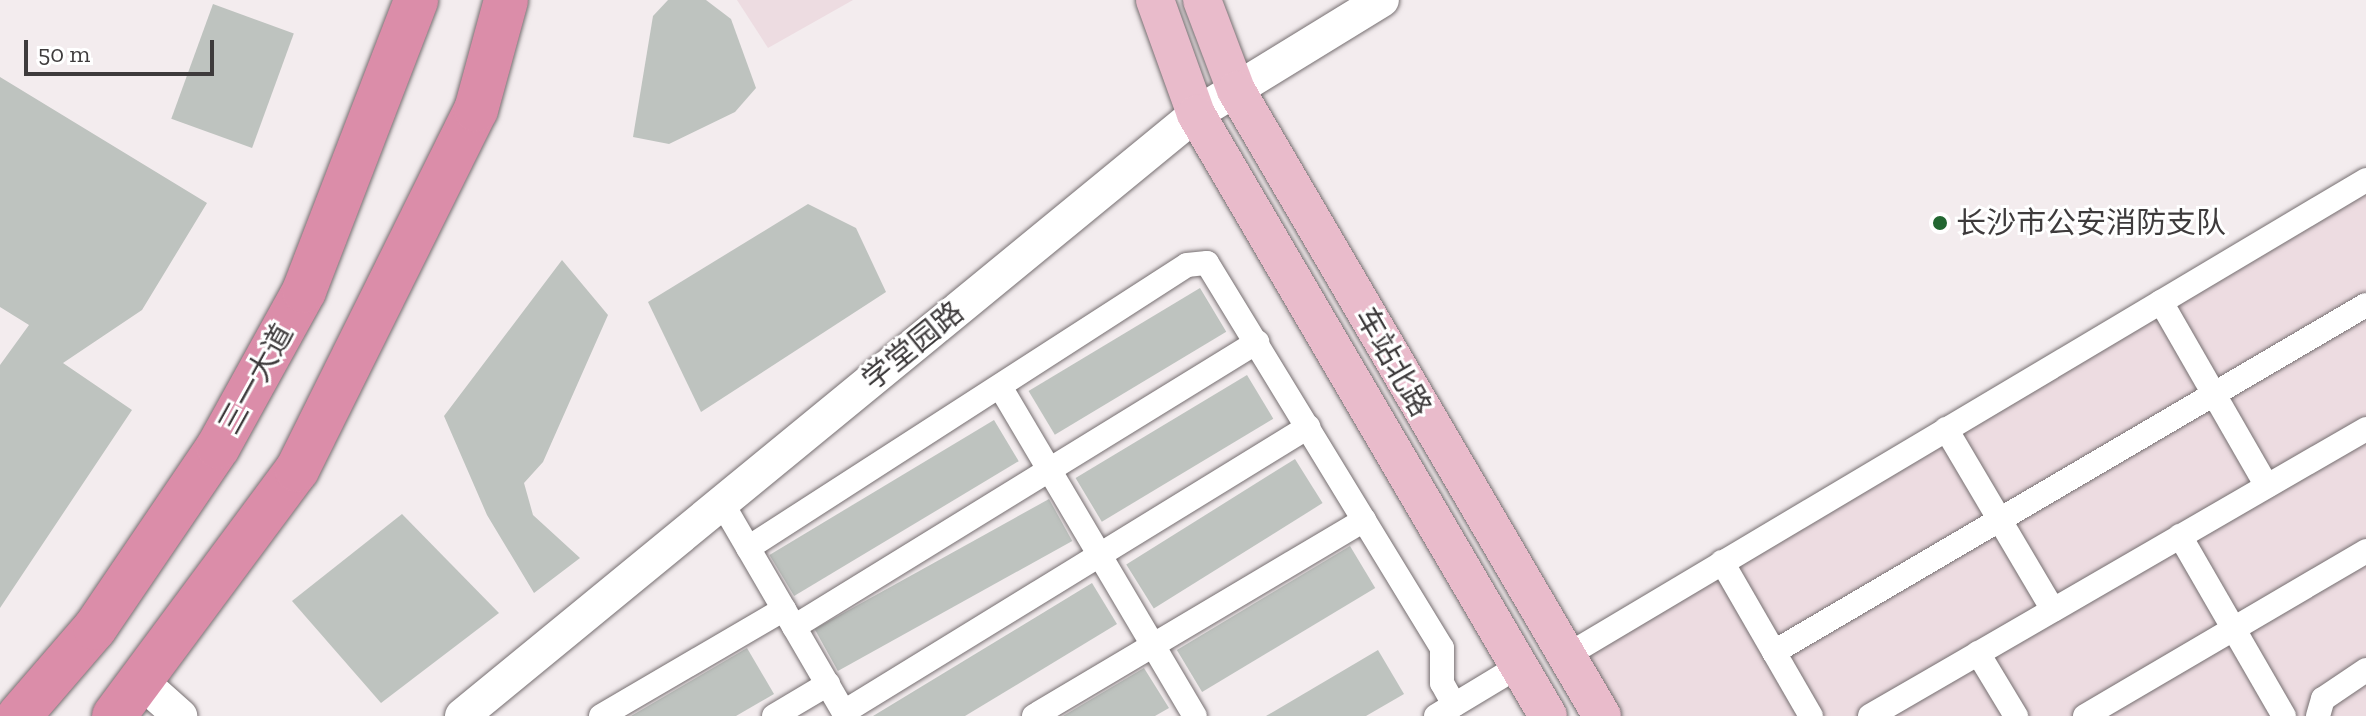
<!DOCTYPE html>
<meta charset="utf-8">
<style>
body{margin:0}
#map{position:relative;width:2366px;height:716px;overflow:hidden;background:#f3ecee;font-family:"Zilla Slab","Noto Sans SC",serif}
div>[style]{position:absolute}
.built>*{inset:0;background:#eddce1}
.building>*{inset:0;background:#bec3bf;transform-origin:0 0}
.roads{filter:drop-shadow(0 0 2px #766f71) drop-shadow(0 0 2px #766f71)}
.street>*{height:24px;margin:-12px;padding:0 12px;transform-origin:12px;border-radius:12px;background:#fff}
.secondary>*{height:34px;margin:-17px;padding:0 17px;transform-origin:17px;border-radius:17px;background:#fff}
.primary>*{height:38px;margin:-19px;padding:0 19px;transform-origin:19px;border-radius:19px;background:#e9bbcb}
.highway>*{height:44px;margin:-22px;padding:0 22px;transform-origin:22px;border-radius:22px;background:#db8da9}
.dots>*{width:22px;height:22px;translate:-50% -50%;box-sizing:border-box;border:4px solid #fff;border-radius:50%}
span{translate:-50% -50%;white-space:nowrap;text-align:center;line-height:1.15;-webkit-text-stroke:6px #fff;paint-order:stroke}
.poi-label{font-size:30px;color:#3e3b3c}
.left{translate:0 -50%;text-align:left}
.street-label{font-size:30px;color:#3e3b3c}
.scale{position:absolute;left:24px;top:40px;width:190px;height:36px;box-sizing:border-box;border:4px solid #3e3b3c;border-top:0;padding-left:10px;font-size:24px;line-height:28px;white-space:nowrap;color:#3e3b3c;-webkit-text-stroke:6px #fff;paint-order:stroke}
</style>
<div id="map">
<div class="built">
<i style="clip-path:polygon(737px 0,853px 0,768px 48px)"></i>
<i style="clip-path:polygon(2366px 180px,2366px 716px,1601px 716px,1566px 656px)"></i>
</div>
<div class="building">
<i style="clip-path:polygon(668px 0,706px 0,731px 19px,756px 88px,735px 112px,669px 144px,633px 137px,653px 16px)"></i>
<i style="left:213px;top:4px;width:86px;height:122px;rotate:20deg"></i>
<i style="clip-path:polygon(0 77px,207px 203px,142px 310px,63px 363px,132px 410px,0 608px,0 365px,29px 325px,0 307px)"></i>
<i style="clip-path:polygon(808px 204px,856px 228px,886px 292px,701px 412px,648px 302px)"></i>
<i style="clip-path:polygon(562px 260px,608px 315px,543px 462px,524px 483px,533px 515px,580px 558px,534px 593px,487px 515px,444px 416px)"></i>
<i style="left:1200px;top:288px;width:51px;height:200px;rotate:59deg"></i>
<i style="left:1247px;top:375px;width:51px;height:200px;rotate:59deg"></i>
<i style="left:994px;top:420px;width:48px;height:262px;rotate:59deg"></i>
<i style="left:1295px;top:459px;width:52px;height:199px;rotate:58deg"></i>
<i style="left:1049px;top:499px;width:48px;height:268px;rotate:61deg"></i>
<i style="clip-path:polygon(402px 514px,499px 613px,381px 703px,292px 601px)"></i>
<i style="left:1350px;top:546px;width:49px;height:202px;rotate:59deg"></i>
<i style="clip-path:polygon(1092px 583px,1117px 624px,965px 716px,873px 716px)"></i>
<i style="clip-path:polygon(747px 648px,774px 694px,736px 716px,631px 716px)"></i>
<i style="clip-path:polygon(1378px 650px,1404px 694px,1366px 716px,1266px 716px)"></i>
<i style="clip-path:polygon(1144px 668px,1169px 708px,1155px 716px,1063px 716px)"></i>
</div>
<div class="roads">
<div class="street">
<i style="left:2161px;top:302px;width:212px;rotate:60.1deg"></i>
<i style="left:1005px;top:395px;width:373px;rotate:59.4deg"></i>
<i style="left:1946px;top:429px;width:210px;rotate:59.4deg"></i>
<i style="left:722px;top:503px;width:246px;rotate:59.8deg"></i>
<i style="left:2180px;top:536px;width:208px;rotate:60deg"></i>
<i style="left:748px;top:548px;width:522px;rotate:-32.81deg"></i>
<i style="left:1187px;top:265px;width:20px;rotate:-6deg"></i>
<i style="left:1207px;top:263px;width:451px;rotate:58.6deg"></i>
<i style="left:1442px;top:648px;width:35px;rotate:90deg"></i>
<i style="left:1442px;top:683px;width:25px;rotate:61deg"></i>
<i style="left:1722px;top:562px;width:178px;rotate:60deg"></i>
<i style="left:794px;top:627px;width:544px;rotate:-31.61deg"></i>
<i style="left:1774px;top:652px;width:686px;rotate:-30.38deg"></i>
<i style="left:1978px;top:653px;width:74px;rotate:58.9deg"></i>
<i style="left:1566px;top:656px;width:931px;rotate:-30.75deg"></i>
<i style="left:844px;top:712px;width:545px;rotate:-31.56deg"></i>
<i style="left:601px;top:716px;width:212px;rotate:-30.3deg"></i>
<i style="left:774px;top:716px;width:63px;rotate:-30.7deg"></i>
<i style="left:1034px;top:716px;width:384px;rotate:-30.7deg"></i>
<i style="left:1436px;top:716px;width:97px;rotate:-31.1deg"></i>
<i style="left:1870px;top:716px;width:573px;rotate:-30.05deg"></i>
<i style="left:2085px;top:716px;width:326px;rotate:-30.4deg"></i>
<i style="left:2318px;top:716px;width:18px;rotate:-74deg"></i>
<i style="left:2323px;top:699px;width:52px;rotate:-34deg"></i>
</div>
<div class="secondary">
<i style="left:143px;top:683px;width:50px;rotate:41.7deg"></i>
<i style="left:462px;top:716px;width:949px;rotate:-39.36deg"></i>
<i style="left:1196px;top:114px;width:218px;rotate:-31.5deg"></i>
</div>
<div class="primary">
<i style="left:1155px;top:0;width:121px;rotate:70.2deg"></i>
<i style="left:1196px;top:114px;width:697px;rotate:59.68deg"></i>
<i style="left:1202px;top:0;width:96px;rotate:69.3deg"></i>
<i style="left:1236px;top:90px;width:725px;rotate:59.69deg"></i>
</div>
<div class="highway">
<i style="left:19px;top:716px;width:116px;rotate:-49.2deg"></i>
<i style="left:95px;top:628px;width:219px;rotate:-55.8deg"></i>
<i style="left:218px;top:447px;width:178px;rotate:-61.1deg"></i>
<i style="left:304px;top:291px;width:312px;rotate:-68.9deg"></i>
<i style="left:114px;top:716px;width:307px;rotate:-53.4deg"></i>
<i style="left:297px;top:470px;width:402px;rotate:-63.6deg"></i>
<i style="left:476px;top:110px;width:114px;rotate:-74.7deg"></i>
</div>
</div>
<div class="dots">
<i style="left:1940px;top:223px;background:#226631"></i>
</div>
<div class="poi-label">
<span class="left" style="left:1956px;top:223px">长沙市公安消防支队</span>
</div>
<div class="street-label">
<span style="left:913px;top:346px;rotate:-39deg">学堂园路</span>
<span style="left:1393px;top:362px;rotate:60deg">车站北路</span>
<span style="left:256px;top:379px;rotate:-61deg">三一大道</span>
</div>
<div class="scale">50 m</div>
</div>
